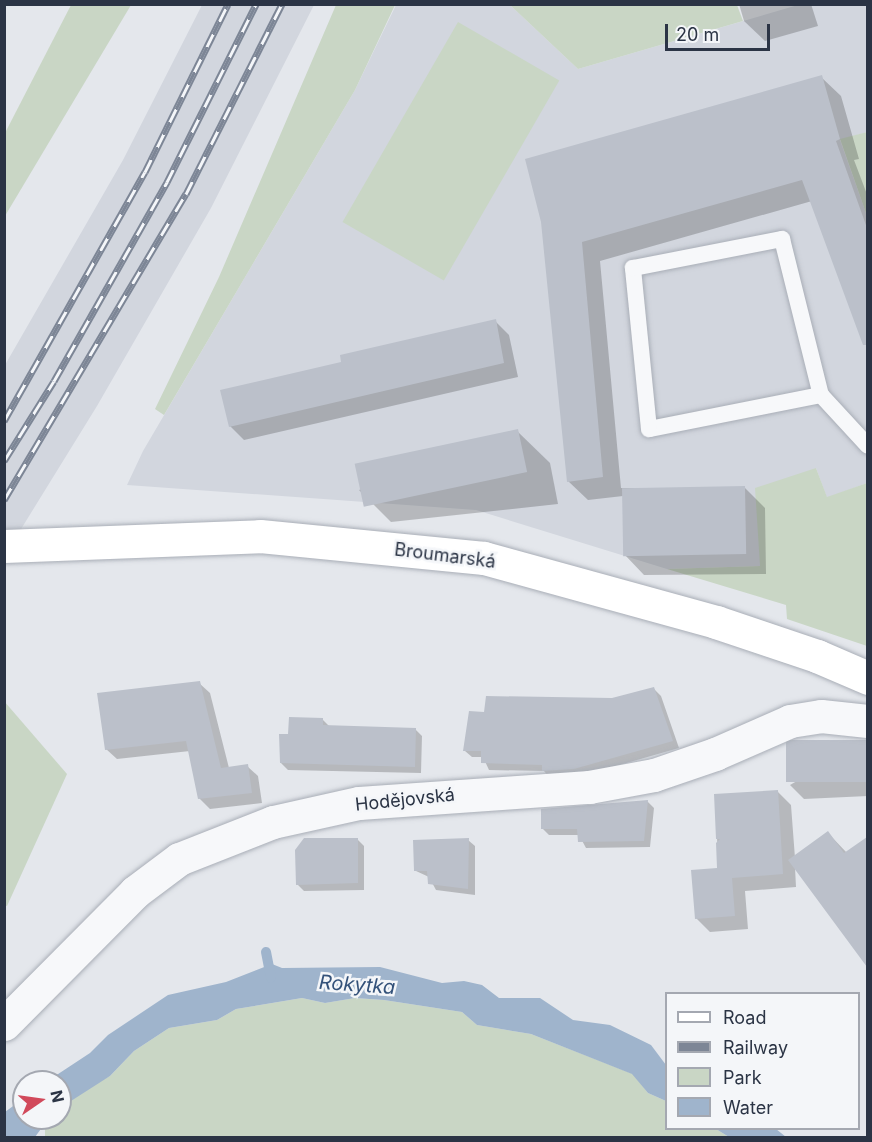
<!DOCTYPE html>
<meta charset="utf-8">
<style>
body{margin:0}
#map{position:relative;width:872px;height:1142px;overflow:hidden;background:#e4e7ec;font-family:Inter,sans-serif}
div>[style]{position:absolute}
.built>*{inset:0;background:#d2d6de}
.green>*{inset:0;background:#c9d6c5;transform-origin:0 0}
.water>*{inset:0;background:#9fb4cc}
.shadow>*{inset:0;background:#0003}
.stream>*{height:10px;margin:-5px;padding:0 5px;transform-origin:5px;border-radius:5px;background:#9fb4cc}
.building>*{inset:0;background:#bbc0ca;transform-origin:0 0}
.roads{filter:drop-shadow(0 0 2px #a9aeb7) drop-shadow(0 0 2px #a9aeb7)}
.lane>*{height:16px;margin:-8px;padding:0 8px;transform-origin:8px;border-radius:8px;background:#f7f8fa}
.street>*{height:33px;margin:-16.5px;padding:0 16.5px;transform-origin:16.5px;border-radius:16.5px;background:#f7f8fa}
.secondary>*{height:33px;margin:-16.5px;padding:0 16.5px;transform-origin:16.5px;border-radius:16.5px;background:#fff}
.rail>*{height:7px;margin-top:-3.5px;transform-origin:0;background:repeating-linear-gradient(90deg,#f4f6f9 0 14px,#7d8696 0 28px);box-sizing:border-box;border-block:2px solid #7d8696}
span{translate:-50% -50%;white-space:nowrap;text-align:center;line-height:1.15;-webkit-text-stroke:5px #f4f6f9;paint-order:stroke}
.street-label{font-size:18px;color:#2b3445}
.water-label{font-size:20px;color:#34527a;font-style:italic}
.frame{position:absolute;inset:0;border:6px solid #2b3445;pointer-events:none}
.legend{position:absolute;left:665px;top:992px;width:195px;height:138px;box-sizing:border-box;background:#f4f6f9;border:2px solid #a4a8b1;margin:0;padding:8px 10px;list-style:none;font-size:18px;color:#2b3445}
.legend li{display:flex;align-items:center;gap:12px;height:30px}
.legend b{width:30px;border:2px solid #a4a8b1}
.north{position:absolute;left:12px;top:1070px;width:60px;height:60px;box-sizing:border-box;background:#f4f6f9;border:2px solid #a4a8b1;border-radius:50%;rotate:77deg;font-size:16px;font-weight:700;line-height:24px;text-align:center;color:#2b3445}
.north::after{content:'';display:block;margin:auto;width:21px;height:27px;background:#d1495b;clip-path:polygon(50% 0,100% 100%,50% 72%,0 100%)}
.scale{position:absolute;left:665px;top:24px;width:105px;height:27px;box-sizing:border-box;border:3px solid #2b3445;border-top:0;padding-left:8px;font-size:18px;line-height:21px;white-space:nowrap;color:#2b3445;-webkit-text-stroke:4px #f4f6f9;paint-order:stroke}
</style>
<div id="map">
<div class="built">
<i style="clip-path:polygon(202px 5px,314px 5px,211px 208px,97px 406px,5px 555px,5px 365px,123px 160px)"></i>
<i style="clip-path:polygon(396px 5px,510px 5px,578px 69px,798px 5px,867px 5px,867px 132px,840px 140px,867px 216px,867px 483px,827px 498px,816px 468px,760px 566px,667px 569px,476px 510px,127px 485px,143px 451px,355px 90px)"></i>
</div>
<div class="green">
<i style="clip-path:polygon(71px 5px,131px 5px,5px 216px,5px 133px)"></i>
<i style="clip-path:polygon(336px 5px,395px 5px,355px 90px,164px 415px,155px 409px,219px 277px)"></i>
<i style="clip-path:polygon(510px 5px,737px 5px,743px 21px,578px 69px)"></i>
<i style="left:458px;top:22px;width:117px;height:231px;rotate:30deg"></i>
<i style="clip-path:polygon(867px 132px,868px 132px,867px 216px,840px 139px)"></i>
<i style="clip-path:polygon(816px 468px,827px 497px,867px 483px,867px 646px,787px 619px,786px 605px,667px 569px,760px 566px,755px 488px)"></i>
<i style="clip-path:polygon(4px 701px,67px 774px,7px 906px,4px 905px)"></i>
<i style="clip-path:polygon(302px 998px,325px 1003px,355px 998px,384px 1000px,462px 1012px,477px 1025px,531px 1034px,633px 1074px,648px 1093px,666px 1101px,666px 1128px,716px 1129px,729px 1137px,45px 1138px,45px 1123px,49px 1118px,60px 1118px,60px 1108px,71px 1097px,110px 1076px,134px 1051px,169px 1028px,217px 1020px,236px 1009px)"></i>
</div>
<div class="water">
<i style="clip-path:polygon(272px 964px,282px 968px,380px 967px,442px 983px,464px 981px,482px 985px,499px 998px,540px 998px,573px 1020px,610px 1025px,651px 1045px,666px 1065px,666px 1101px,648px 1093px,632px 1074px,531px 1034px,477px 1025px,462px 1012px,384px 1000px,355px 998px,325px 1003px,302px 998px,236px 1009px,217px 1020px,169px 1028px,134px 1051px,110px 1076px,60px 1108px,60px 1082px,46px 1082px,90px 1053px,108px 1035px,168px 995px,226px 982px)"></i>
<i style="clip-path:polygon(24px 1098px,24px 1118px,49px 1118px,35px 1137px,5px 1137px,5px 1112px)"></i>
<i style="clip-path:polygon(716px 1129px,776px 1129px,786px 1137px,729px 1137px)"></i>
</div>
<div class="shadow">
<i style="clip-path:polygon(739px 4px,811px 4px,818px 26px,765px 41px,744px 21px)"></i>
<i style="clip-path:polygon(821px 77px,841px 96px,859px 159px,854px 160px,868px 197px,868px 348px,812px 201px,600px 261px,621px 488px,745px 488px,765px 508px,766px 574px,644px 575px,624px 554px,623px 496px,588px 500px,568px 481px,543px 222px)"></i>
<i style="clip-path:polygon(495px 321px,509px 335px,518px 377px,244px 440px,230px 426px)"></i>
<i style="clip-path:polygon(517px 431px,550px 463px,558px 504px,391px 522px,359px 490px)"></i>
<i style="clip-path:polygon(199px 683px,210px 693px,229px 768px,247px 766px,258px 776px,262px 803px,210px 809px,199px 798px,190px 751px,117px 759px,106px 749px)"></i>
<i style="clip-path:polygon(654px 689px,661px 696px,679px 748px,581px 776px,550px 778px,544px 771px,489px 770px,483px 757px,472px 757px,465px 751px,486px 714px,613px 700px)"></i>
<i style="clip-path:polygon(322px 719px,330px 727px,415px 729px,422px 736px,421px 773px,288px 770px,281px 763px)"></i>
<i style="clip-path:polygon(866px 741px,868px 796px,804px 799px,790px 785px)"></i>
<i style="clip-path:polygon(777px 791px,791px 805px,795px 858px,828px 833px,847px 853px,863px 843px,868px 847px,868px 964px,795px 867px,796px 887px,745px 891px,748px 929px,710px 932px,696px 918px,719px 870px,717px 838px)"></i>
<i style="clip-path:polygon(647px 801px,654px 808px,650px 847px,586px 848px,579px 835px,549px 835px,542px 828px)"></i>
<i style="clip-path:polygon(357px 839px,364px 846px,364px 890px,304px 891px,297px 884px)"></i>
<i style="clip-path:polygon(468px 840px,475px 846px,475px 895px,436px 890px,429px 877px,416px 871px)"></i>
</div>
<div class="stream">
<i style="left:266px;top:952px;width:26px;rotate:79deg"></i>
</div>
<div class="building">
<i style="clip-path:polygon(822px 75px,840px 139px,836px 141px,867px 228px,867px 345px,863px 345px,802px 180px,582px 242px,603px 477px,567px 482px,541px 222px,525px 159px)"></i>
<i style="clip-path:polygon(496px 319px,504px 363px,229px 427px,220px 390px,341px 362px,340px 355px)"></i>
<i style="left:518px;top:429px;width:44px;height:167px;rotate:78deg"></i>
<i style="left:745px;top:486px;width:68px;height:123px;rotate:89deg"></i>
<i style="clip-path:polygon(200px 681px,221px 768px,248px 764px,252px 793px,198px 799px,186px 741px,105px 750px,97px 693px)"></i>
<i style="clip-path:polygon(654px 687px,673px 741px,574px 769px,542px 771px,542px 765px,481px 763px,481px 751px,463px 751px,469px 711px,484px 712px,486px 696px,612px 698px)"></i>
<i style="clip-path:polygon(289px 717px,323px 718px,323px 725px,416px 728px,415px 767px,280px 763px,279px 734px,288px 734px)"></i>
<i style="left:867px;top:740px;width:42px;height:81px;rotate:90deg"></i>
<i style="clip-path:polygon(778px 790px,783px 874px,732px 878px,735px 916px,695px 919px,691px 870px,717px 868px,716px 843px,720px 839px,716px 839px,714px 794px)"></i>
<i style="clip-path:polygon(648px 800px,644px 841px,578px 842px,577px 829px,541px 829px,541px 809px)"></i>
<i style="clip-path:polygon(828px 831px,844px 853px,867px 837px,867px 967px,788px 860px)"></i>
<i style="clip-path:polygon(304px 838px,358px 838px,358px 883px,296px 885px,295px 850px)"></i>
<i style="clip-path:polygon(469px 838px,468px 889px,428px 884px,427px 871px,414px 871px,413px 840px)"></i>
</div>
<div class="roads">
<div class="lane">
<i style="left:821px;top:395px;width:175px;rotate:168.8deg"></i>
<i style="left:649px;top:429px;width:162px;rotate:-95.7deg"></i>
<i style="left:633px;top:268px;width:152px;rotate:-11deg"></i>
<i style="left:782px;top:239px;width:161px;rotate:76deg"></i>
<i style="left:821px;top:395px;width:69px;rotate:47.3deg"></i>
</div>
<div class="street">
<i style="left:4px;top:1024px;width:186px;rotate:-45.2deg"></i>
<i style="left:135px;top:892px;width:55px;rotate:-36.9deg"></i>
<i style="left:179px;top:859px;width:101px;rotate:-21.5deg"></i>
<i style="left:273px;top:822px;width:88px;rotate:-12.5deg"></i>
<i style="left:359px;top:803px;width:231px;rotate:-4deg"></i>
<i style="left:589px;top:787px;width:66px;rotate:-10.5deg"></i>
<i style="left:654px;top:775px;width:65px;rotate:-19deg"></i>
<i style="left:715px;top:754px;width:82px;rotate:-23.7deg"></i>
<i style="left:790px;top:721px;width:31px;rotate:-9deg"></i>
<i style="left:821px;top:716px;width:47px;rotate:6.1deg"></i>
</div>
<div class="secondary">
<i style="left:4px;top:546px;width:256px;rotate:-2.2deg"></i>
<i style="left:260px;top:536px;width:225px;rotate:5.6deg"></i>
<i style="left:484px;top:558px;width:241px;rotate:15.4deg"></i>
<i style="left:716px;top:622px;width:107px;rotate:18.6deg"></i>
<i style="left:817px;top:656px;width:56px;rotate:23.3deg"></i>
</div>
</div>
<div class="rail">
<i style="left:4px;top:421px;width:286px;rotate:-60.5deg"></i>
<i style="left:145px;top:172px;width:187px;rotate:-63.7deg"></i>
<i style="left:4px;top:461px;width:94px;rotate:-58deg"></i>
<i style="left:54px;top:381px;width:229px;rotate:-60.4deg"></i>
<i style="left:167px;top:182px;width:199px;rotate:-63.4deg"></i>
<i style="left:4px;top:500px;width:356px;rotate:-59.3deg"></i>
<i style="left:186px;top:194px;width:213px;rotate:-63.2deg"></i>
</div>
<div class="street-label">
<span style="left:445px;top:556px;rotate:7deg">Broumarská</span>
<span style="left:405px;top:800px;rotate:-6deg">Hodějovská</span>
</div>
<div class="water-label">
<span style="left:357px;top:985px;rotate:4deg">Rokytka</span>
</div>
<div class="frame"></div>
<ul class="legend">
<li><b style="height:8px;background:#fff"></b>Road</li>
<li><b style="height:8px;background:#7d8696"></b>Railway</li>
<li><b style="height:16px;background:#c9d6c5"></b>Park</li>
<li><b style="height:16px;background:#9fb4cc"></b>Water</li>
</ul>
<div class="north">N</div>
<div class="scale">20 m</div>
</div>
